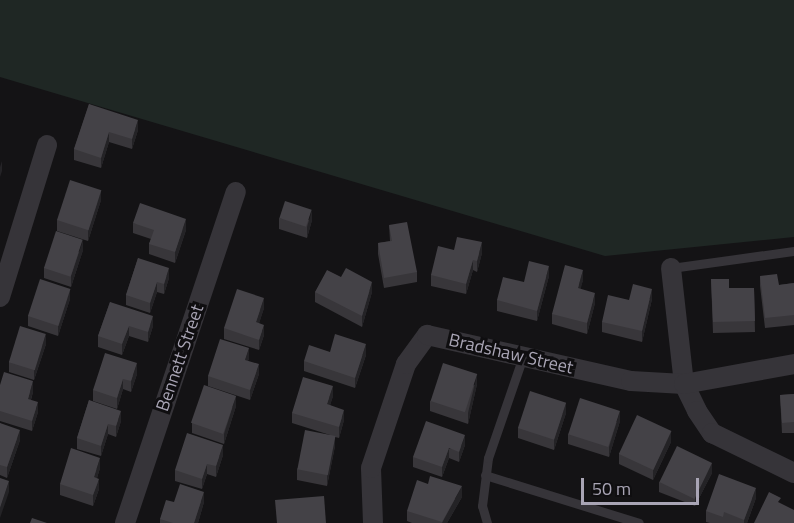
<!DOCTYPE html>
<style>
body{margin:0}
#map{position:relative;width:794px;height:523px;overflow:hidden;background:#141315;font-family:"Titillium Web",sans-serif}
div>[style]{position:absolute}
.green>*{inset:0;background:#1f2724}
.service>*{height:9px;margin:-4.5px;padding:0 4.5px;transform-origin:4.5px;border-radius:4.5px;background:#363439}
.minor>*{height:20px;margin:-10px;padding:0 10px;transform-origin:10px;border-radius:10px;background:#363439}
.wall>*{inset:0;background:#38363a}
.shaded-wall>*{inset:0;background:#242326}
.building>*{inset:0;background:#444247;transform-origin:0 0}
span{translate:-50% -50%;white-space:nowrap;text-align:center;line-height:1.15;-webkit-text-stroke:6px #0f0e10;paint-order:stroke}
.street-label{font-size:18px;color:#a9a5b5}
.scale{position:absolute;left:581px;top:478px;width:118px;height:27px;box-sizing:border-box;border:3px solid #a9a5b5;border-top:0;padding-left:8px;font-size:18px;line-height:21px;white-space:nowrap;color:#a9a5b5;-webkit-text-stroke:4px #0f0e10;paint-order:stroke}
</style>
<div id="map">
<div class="green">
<i style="clip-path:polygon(0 0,794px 0,794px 237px,605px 256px,0 77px)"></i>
</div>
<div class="service">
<i style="left:671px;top:268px;width:124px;rotate:-7.9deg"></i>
<i style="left:485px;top:475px;width:161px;rotate:17.3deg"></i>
<i style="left:487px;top:523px;width:18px;rotate:-106deg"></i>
<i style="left:482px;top:506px;width:48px;rotate:-82.9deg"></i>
<i style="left:488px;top:458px;width:105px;rotate:-71deg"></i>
</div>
<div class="minor">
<i style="left:671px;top:268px;width:117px;rotate:83.6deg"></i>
<i style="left:684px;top:384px;width:30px;rotate:64deg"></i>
<i style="left:697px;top:411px;width:27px;rotate:56deg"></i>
<i style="left:712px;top:433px;width:91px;rotate:26deg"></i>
<i style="left:0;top:297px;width:159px;rotate:-72.8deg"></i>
<i style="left:125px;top:523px;width:349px;rotate:-71.5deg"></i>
<i style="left:373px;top:523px;width:55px;rotate:-92.1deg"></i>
<i style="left:371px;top:468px;width:110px;rotate:-71.4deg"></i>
<i style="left:406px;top:364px;width:36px;rotate:-54deg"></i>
<i style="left:427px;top:335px;width:209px;rotate:12.7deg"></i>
<i style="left:631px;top:381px;width:53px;rotate:3.2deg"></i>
<i style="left:684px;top:384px;width:112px;rotate:-10.3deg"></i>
</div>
<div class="wall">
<i style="clip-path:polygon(89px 104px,138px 130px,132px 149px,109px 142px,101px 168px,74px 160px,74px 149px)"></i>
<i style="clip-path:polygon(101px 200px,88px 241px,57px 231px,57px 220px)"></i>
<i style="clip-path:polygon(279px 218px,312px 220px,307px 238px,279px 229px)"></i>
<i style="clip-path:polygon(133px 223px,186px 230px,175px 263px,149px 254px,149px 244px,151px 239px,133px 233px)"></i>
<i style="clip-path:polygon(389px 225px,417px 272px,417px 282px,384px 288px,378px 254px,378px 243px,390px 241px)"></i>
<i style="clip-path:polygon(83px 250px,71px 287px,44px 278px,44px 268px)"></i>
<i style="clip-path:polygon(454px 250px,482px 253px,477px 272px,473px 270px,466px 294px,431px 286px,431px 275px)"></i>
<i style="clip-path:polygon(138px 258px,169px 278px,164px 294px,157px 292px,150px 313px,126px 305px,126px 295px)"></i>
<i style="clip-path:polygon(549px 276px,537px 321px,497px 311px,497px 300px,524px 282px)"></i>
<i style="clip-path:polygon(760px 276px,779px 285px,794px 283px,794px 325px,765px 328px,760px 286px)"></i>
<i style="clip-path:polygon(341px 277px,372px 292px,362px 327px,315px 302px,315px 292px)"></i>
<i style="clip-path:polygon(711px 279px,729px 288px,754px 288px,755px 332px,713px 333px)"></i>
<i style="clip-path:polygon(583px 280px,580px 289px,595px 303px,587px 334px,552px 324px,552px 314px)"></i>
<i style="clip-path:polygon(70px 299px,58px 336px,28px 326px,28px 316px)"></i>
<i style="clip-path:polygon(652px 299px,642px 342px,602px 332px,602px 322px,629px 300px)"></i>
<i style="clip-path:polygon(110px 302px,153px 326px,148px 342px,129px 336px,122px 355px,98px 347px,98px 336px)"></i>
<i style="clip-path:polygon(264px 308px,259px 323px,264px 335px,259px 350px,224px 339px,224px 328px)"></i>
<i style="clip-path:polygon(46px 344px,34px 380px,9px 372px,9px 362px)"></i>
<i style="clip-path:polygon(366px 355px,355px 388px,304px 371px,304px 361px)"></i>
<i style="clip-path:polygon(249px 358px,248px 361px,259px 374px,250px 400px,208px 386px,208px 376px)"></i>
<i style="clip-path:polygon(137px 374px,131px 392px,123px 389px,117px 409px,93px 401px,93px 390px)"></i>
<i style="clip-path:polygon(477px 384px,468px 424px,430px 411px,430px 401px)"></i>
<i style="clip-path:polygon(0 385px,33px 392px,31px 400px,38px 412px,32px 431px,0 421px)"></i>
<i style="clip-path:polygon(794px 394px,794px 433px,782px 433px,780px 395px)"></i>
<i style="clip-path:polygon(333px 396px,330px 405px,344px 420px,339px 438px,335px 437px,335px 446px,327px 486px,297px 480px,297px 469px,330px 435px,292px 423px,292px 413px)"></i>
<i style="clip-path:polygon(89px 400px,121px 421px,116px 437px,108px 434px,101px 456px,77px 449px,77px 438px)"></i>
<i style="clip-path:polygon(236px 406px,224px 444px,192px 433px,192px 423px)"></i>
<i style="clip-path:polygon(566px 413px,554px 450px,518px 438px,518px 428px)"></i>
<i style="clip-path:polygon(620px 421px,609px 457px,568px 444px,568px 434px)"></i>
<i style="clip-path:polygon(0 423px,20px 440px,7px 478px,0 475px)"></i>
<i style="clip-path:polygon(671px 442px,653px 480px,619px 464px,619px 454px)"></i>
<i style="clip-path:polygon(465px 445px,459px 462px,449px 458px,442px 477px,413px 467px,413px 457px)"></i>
<i style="clip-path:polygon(223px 455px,216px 477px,207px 474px,202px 489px,175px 481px,175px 470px)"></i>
<i style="clip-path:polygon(100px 468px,97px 478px,99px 489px,93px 506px,60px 495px,60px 484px)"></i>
<i style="clip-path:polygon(712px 473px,695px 506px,659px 492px,659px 482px)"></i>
<i style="clip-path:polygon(462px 497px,447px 523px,412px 523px,407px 521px,407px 511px)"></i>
<i style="clip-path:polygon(756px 498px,747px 523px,710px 523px,706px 522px,706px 511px)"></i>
<i style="clip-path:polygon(174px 502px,204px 502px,198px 523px,160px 523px,160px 519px)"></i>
</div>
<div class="shaded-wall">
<i style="clip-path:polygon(138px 120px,138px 130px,132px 149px,132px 139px)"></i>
<i style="clip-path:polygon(109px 132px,109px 142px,101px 168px,101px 158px)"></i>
<i style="clip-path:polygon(2px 161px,2px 171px,0 177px,0 167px)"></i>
<i style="clip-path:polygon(101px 190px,101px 200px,88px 241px,88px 231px)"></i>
<i style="clip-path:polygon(312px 210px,312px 220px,307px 238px,307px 227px)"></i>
<i style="clip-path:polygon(186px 219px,186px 230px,175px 263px,175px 252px)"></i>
<i style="clip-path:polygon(83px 240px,83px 250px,71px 287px,71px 276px)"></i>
<i style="clip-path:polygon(482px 242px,482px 253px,477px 272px,477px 261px)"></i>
<i style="clip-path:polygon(473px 260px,473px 270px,466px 294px,466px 284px)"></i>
<i style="clip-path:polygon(549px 266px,549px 276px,537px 321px,537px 311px)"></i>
<i style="clip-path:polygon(169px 268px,169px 278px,164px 294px,164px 284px)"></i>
<i style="clip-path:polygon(583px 270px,583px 280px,578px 299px,578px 288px)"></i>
<i style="clip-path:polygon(157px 282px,157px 292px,150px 313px,150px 303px)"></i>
<i style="clip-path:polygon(372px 282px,372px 292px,362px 327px,362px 316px)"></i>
<i style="clip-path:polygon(70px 289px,70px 299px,58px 336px,58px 325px)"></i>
<i style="clip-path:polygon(652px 289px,652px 299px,642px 342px,642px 331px)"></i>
<i style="clip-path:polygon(595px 293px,595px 303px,587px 334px,587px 323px)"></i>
<i style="clip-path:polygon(264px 298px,264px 308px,256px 333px,256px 322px)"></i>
<i style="clip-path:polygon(153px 316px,153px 326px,148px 342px,148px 332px)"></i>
<i style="clip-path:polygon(264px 325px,264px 335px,259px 350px,259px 340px)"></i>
<i style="clip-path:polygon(129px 326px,129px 336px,122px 355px,122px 344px)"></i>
<i style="clip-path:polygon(46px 334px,46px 344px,34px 380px,34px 370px)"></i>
<i style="clip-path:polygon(366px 344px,366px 355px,355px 388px,355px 378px)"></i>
<i style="clip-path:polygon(249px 348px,249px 358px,245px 370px,245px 360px)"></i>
<i style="clip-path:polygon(137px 363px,137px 374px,131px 392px,131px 381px)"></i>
<i style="clip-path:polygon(259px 364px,259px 374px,250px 400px,250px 390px)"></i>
<i style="clip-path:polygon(477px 374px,477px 384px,468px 424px,468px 413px)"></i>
<i style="clip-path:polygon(123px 379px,123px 389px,117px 409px,117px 398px)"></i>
<i style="clip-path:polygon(33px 381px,33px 392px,28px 409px,28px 399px)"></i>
<i style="clip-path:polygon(333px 386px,333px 396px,327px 415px,327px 404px)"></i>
<i style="clip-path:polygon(236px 396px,236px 406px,224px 444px,224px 434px)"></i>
<i style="clip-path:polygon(38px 402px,38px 412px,32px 431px,32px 421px)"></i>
<i style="clip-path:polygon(566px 403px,566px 413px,554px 450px,554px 439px)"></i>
<i style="clip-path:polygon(344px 410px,344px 420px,339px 438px,339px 427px)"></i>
<i style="clip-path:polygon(121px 411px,121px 421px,116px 437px,116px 426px)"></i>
<i style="clip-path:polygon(620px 411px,620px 421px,609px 457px,609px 447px)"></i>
<i style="clip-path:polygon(108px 424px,108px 434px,101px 456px,101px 446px)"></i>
<i style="clip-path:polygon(20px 430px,20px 440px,7px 478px,7px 467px)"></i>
<i style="clip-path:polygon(671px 431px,671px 442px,653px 480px,653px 470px)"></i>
<i style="clip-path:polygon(465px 435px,465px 445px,459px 462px,459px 452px)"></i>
<i style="clip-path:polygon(335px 436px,335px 446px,327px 486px,327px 476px)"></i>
<i style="clip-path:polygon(223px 445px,223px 455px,216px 477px,216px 466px)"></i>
<i style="clip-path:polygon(449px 448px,449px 458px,442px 477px,442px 467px)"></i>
<i style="clip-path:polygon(100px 458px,100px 468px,94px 488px,94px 477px)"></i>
<i style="clip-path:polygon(712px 463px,712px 473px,695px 506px,695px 496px)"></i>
<i style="clip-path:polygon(207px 464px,207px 474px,202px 489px,202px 479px)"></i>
<i style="clip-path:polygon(99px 479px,99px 489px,93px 506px,93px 495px)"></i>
<i style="clip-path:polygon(9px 481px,9px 492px,0 518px,0 508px)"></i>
<i style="clip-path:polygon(462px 486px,462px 497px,447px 523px,442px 523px)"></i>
<i style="clip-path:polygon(756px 488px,756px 498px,747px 523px,744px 523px,744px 520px)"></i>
<i style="clip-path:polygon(204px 492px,204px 502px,198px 523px,194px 523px)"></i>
</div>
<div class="building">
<i style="clip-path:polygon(89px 104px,138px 120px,132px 139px,109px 132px,101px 158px,74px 149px)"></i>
<i style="left:70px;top:180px;width:33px;height:42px;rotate:18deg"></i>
<i style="left:285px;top:201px;width:28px;height:18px;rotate:18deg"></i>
<i style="clip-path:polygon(140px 203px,186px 219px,175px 252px,149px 244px,154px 230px,133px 223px)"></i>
<i style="clip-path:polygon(407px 222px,417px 272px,384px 278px,378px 243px,392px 241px,389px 225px)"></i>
<i style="left:56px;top:231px;width:28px;height:39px;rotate:18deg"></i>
<i style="clip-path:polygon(457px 237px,482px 242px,477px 261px,473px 260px,466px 284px,431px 275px,438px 246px,454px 250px)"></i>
<i style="clip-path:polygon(138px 258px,169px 268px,164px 284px,157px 282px,150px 303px,126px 295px)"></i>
<i style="clip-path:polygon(529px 261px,549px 266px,537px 311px,497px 300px,503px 277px,524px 282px)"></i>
<i style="clip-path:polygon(565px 265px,583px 270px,578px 288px,595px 293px,587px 323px,552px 314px)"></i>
<i style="clip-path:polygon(346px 268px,372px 282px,362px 316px,315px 292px,327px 270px,341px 277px)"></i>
<i style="clip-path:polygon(777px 274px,779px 285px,794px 283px,794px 315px,765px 318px,760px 276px)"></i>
<i style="left:40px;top:279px;width:32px;height:39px;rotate:18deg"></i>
<i style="clip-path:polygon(711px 279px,729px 279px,729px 288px,754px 288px,755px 321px,713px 322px)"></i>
<i style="clip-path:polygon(633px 284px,652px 289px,642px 331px,602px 322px,608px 295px,629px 300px)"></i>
<i style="clip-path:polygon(237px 289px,264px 298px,256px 322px,264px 325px,259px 340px,224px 328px)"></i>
<i style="clip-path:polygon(110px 302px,153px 316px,148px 332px,129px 326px,122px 344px,98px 336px)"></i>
<i style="left:20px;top:326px;width:27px;height:38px;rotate:17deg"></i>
<i style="clip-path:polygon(335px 334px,366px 344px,355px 378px,304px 361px,309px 345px,330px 352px)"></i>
<i style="clip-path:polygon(220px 339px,249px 348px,245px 360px,259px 364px,250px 390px,208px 376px)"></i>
<i style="clip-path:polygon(105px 353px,137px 363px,131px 381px,123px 379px,117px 398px,93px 390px)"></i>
<i style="left:443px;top:363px;width:36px;height:40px;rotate:18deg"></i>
<i style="clip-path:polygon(4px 372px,33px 381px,28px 399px,38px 402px,32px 421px,0 411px,0 385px)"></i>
<i style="clip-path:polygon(303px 377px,333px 386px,327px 404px,344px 410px,339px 427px,292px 413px)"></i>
<i style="left:204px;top:385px;width:34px;height:40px;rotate:19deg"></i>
<i style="left:530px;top:391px;width:38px;height:39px;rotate:18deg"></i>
<i style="clip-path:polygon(794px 394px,794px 422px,782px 423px,780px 395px)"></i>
<i style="left:580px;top:398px;width:42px;height:38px;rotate:18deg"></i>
<i style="clip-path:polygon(89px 400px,121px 411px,116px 426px,108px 424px,101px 446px,77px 438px)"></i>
<i style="left:637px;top:415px;width:38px;height:43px;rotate:25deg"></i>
<i style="clip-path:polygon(426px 421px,465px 435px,459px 452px,449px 448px,442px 467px,413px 457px)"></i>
<i style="clip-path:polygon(0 423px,20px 430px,7px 467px,0 465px)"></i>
<i style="left:305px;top:430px;width:31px;height:40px;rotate:11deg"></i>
<i style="clip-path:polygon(187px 433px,223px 445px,216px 466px,207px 464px,202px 479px,175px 470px)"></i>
<i style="left:677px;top:446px;width:39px;height:40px;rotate:26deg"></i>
<i style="clip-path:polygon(71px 448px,100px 458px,94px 477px,99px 479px,93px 495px,60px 484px)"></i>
<i style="clip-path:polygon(719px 474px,756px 488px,744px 520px,724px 512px,723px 517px,706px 511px)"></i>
<i style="clip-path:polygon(430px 476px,462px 486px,442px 522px,407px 511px,417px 480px,428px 484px)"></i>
<i style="clip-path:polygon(0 478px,9px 481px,0 508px)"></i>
<i style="clip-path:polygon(180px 484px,204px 492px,194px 523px,173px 523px,160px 519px,166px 500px,174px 502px)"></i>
<i style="clip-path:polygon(769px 492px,781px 498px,778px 502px,794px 510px,794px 523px,754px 523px)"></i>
<i style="clip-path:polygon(324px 496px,326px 523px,277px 523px,275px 500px)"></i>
<i style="clip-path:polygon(32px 518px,47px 523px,30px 523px)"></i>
</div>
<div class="street-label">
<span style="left:511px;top:354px;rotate:13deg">Bradshaw Street</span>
<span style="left:180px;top:358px;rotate:-71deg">Bennett Street</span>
</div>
<div class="scale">50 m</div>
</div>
